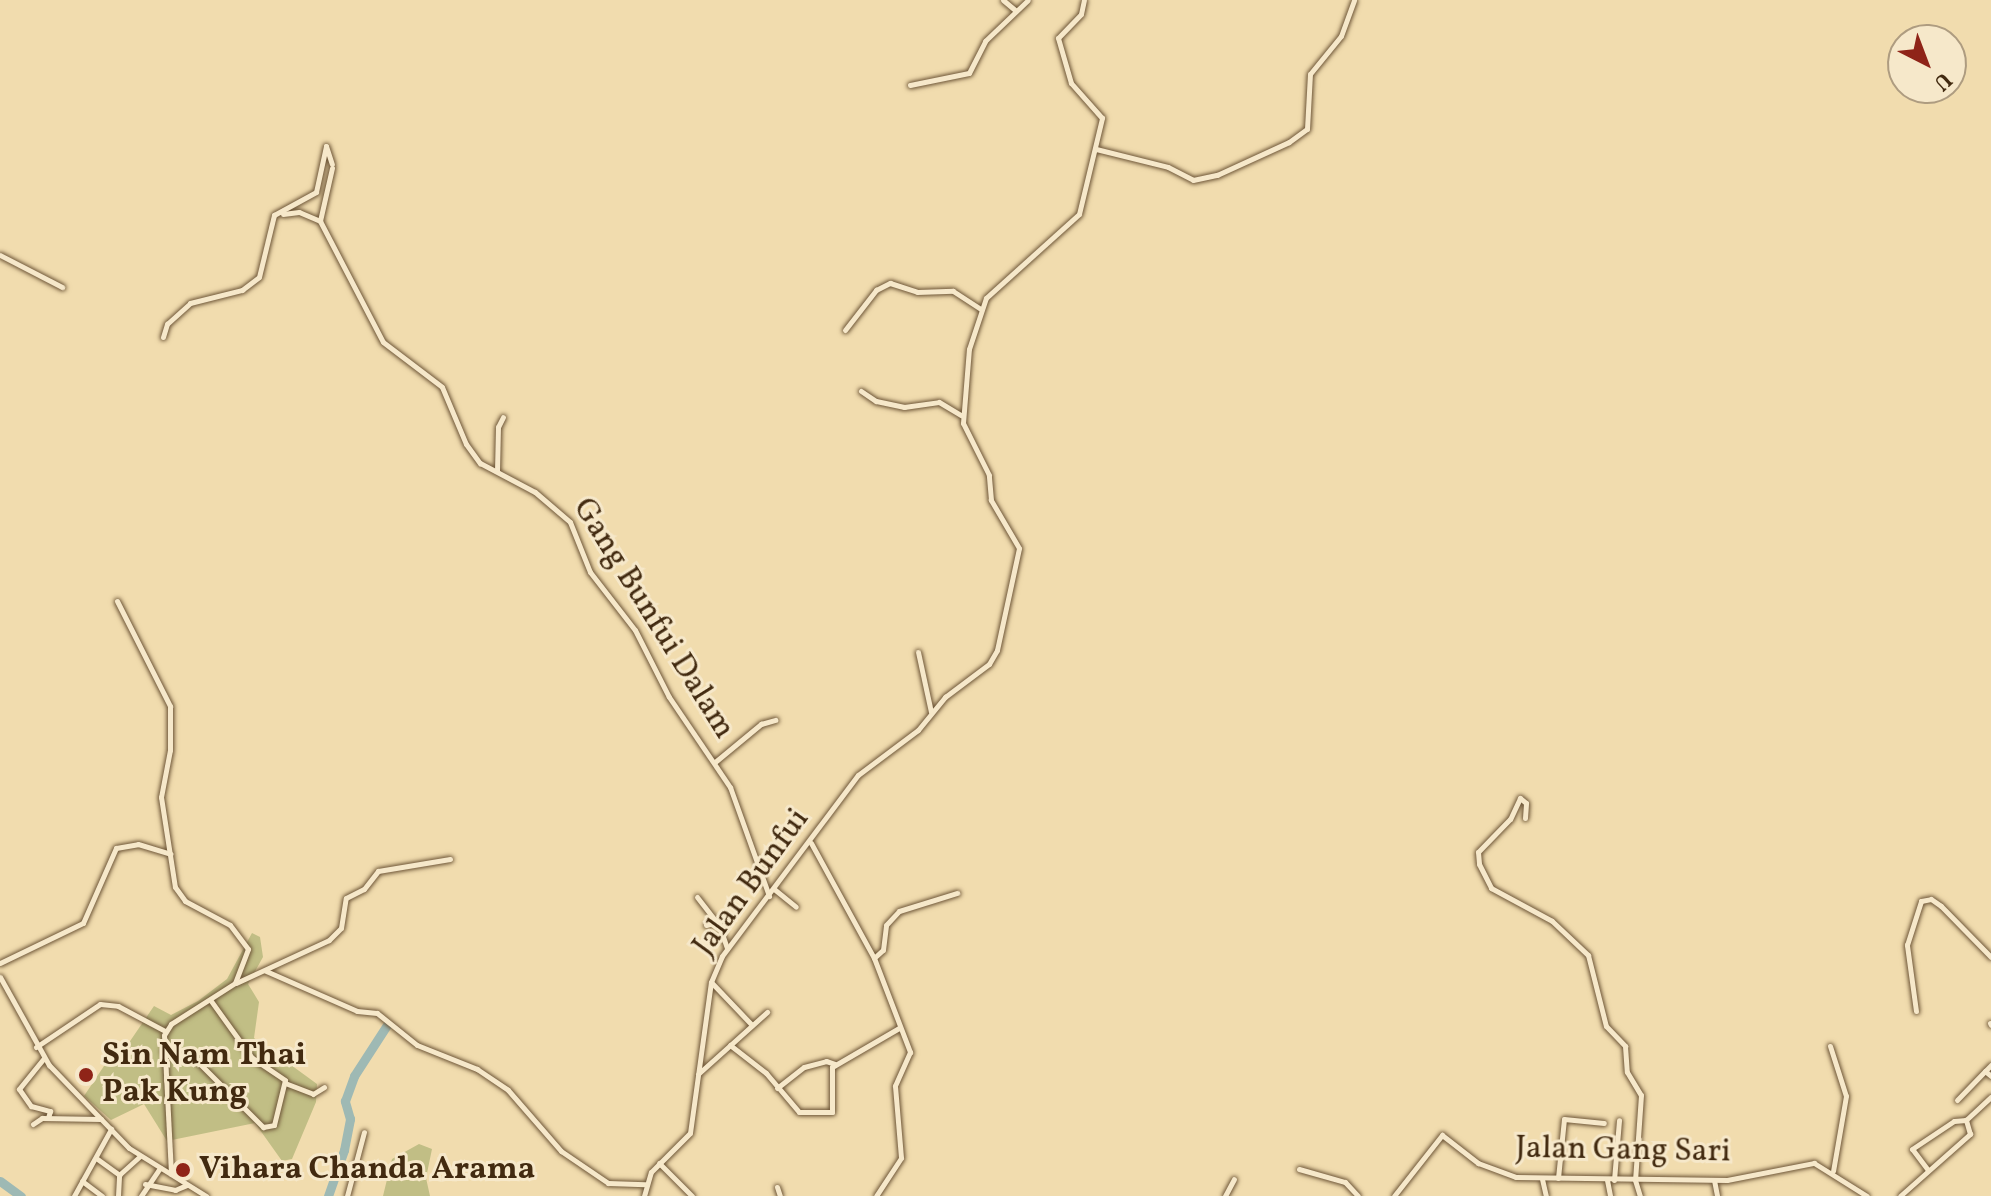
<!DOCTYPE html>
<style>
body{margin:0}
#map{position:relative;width:1991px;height:1196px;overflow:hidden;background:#f1dcae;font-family:Vollkorn,serif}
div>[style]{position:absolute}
.green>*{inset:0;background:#c1be85}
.river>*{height:9px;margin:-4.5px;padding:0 4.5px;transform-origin:4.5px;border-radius:4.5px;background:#9eb9b4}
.roads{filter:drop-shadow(0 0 2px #6e5638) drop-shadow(0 0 2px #6e5638)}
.minor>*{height:5px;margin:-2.5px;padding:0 2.5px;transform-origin:2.5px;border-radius:2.5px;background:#f6e8ca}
.dots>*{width:22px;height:22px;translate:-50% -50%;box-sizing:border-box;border:4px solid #f6e8ca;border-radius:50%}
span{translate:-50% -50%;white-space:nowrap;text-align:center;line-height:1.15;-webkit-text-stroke:6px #f6e8ca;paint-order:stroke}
.street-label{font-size:32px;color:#422a10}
.poi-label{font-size:32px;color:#422a10;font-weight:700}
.left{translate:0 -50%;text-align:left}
.north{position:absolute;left:1887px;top:24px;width:80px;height:80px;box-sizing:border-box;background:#f6e8ca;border:2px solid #ae9c80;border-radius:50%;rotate:138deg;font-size:22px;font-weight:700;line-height:32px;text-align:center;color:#422a10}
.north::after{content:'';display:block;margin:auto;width:28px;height:36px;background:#8f2418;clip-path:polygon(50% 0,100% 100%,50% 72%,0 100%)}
</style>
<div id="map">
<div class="green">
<i style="clip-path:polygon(252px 933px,260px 937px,263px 957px,248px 984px,259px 1002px,254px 1038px,317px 1084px,316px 1102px,292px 1159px,282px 1161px,255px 1123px,167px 1141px,144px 1104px,111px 1120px,84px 1096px,114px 1051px,124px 1050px,154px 1006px,171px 1015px,198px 1001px,227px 979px)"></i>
<i style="clip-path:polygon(419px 1144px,432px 1149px,426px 1178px,430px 1196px,383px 1196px,392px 1159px)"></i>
</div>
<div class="river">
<i style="left:0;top:1181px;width:26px;rotate:36deg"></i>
<i style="left:328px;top:1196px;width:49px;rotate:-70.8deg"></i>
<i style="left:344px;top:1150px;width:32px;rotate:-79deg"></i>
<i style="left:350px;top:1119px;width:19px;rotate:-106deg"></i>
<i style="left:345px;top:1101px;width:27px;rotate:-70deg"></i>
<i style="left:354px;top:1076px;width:61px;rotate:-57.1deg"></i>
</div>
<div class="roads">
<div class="minor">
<i style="left:1003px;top:0;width:16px;rotate:40deg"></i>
<i style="left:910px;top:85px;width:60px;rotate:-11.5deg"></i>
<i style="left:969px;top:73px;width:36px;rotate:-63deg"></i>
<i style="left:985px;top:41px;width:59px;rotate:-43.6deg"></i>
<i style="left:1096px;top:149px;width:74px;rotate:14deg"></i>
<i style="left:1168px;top:167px;width:28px;rotate:27deg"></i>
<i style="left:1193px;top:180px;width:25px;rotate:-12deg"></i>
<i style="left:1217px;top:175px;width:79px;rotate:-24.6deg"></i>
<i style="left:1289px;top:142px;width:22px;rotate:-36deg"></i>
<i style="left:1307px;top:129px;width:55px;rotate:-86.9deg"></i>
<i style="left:1310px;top:74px;width:49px;rotate:-50.8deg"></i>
<i style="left:1341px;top:36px;width:38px;rotate:-70deg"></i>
<i style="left:332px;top:168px;width:54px;rotate:102.8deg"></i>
<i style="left:320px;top:221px;width:136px;rotate:62.5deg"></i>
<i style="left:383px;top:342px;width:74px;rotate:37.3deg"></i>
<i style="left:442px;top:387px;width:62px;rotate:67.2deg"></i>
<i style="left:466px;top:444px;width:24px;rotate:54deg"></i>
<i style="left:480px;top:463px;width:62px;rotate:27.8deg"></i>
<i style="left:535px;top:492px;width:46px;rotate:40.6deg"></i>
<i style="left:570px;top:522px;width:54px;rotate:68.2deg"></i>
<i style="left:590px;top:572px;width:73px;rotate:52.2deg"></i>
<i style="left:635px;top:630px;width:75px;rotate:63.1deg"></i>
<i style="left:669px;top:697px;width:109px;rotate:55.9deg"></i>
<i style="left:730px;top:787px;width:116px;rotate:70.3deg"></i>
<i style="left:283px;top:214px;width:16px;rotate:-7deg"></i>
<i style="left:299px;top:212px;width:23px;rotate:23deg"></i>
<i style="left:0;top:255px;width:70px;rotate:27.3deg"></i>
<i style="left:845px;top:330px;width:51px;rotate:-52.2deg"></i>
<i style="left:876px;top:290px;width:16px;rotate:-27deg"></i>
<i style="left:890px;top:283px;width:28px;rotate:18deg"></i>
<i style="left:917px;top:292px;width:36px;rotate:-2deg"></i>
<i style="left:953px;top:291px;width:33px;rotate:33deg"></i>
<i style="left:163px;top:337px;width:14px;rotate:-73deg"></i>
<i style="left:167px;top:324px;width:31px;rotate:-42deg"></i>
<i style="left:190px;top:303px;width:54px;rotate:-14deg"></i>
<i style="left:242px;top:290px;width:21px;rotate:-37deg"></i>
<i style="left:259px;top:277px;width:64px;rotate:-76.4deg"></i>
<i style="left:274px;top:215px;width:48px;rotate:-28.7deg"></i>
<i style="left:316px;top:192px;width:47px;rotate:-77.7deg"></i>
<i style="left:326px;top:146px;width:19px;rotate:72deg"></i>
<i style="left:861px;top:391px;width:18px;rotate:34deg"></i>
<i style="left:876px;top:401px;width:29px;rotate:12deg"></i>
<i style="left:904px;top:407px;width:35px;rotate:-8deg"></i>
<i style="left:939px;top:402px;width:26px;rotate:31deg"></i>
<i style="left:497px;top:471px;width:44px;rotate:-88.7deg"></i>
<i style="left:498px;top:427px;width:11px;rotate:-63deg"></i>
<i style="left:117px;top:601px;width:118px;rotate:63.2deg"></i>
<i style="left:170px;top:706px;width:44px;rotate:90deg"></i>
<i style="left:170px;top:750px;width:48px;rotate:100.8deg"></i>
<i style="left:161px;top:797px;width:91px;rotate:81.2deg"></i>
<i style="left:175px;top:887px;width:17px;rotate:54deg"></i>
<i style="left:185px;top:901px;width:51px;rotate:28.1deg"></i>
<i style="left:230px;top:925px;width:30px;rotate:53deg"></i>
<i style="left:248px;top:949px;width:36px;rotate:111deg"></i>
<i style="left:235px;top:983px;width:76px;rotate:147.4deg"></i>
<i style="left:171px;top:1024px;width:13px;rotate:122deg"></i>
<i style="left:164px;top:1035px;width:139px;rotate:87.1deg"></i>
<i style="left:918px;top:652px;width:61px;rotate:77.8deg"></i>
<i style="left:715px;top:762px;width:60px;rotate:-39.6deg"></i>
<i style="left:761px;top:724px;width:15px;rotate:-16deg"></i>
<i style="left:1525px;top:818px;width:15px;rotate:-86deg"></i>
<i style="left:1526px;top:803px;width:8px;rotate:-140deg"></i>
<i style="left:1520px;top:798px;width:23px;rotate:115deg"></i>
<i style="left:1510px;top:819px;width:46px;rotate:134.1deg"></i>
<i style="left:1478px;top:852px;width:12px;rotate:85deg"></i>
<i style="left:1479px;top:864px;width:27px;rotate:63deg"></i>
<i style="left:1491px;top:888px;width:69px;rotate:28.4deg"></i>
<i style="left:1552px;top:921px;width:50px;rotate:43.4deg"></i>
<i style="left:1588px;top:955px;width:73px;rotate:75.8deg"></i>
<i style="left:1606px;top:1026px;width:28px;rotate:46deg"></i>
<i style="left:1625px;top:1046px;width:26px;rotate:86deg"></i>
<i style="left:1627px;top:1072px;width:27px;rotate:59deg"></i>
<i style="left:1641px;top:1095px;width:85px;rotate:94deg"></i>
<i style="left:1635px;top:1180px;width:17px;rotate:73deg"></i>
<i style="left:811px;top:843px;width:131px;rotate:61.3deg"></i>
<i style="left:874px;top:958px;width:101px;rotate:69deg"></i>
<i style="left:910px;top:1052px;width:37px;rotate:114deg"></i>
<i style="left:895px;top:1086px;width:72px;rotate:85.2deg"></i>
<i style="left:901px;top:1158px;width:45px;rotate:123.3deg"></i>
<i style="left:774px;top:889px;width:28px;rotate:39deg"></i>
<i style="left:697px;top:897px;width:31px;rotate:52deg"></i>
<i style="left:706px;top:925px;width:12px;rotate:-14deg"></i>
<i style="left:718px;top:922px;width:28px;rotate:71deg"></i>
<i style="left:874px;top:958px;width:12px;rotate:-42deg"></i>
<i style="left:883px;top:950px;width:25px;rotate:-83deg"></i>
<i style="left:886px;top:925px;width:19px;rotate:-47deg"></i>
<i style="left:899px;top:911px;width:61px;rotate:-17.2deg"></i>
<i style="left:0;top:963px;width:92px;rotate:-25.7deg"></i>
<i style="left:83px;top:923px;width:82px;rotate:-66.3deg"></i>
<i style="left:116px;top:848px;width:22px;rotate:-10deg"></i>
<i style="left:138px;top:844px;width:34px;rotate:17deg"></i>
<i style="left:266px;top:971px;width:99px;rotate:23.7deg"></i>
<i style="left:357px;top:1011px;width:20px;rotate:6deg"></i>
<i style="left:377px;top:1013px;width:51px;rotate:38.7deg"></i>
<i style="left:417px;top:1045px;width:65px;rotate:21.8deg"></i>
<i style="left:477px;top:1069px;width:37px;rotate:34deg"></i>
<i style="left:508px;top:1090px;width:81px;rotate:49deg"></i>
<i style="left:561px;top:1151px;width:57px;rotate:34.2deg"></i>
<i style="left:608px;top:1183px;width:37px;rotate:2deg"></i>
<i style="left:0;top:977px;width:101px;rotate:60.9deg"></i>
<i style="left:49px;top:1065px;width:115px;rotate:46.1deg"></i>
<i style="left:129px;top:1148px;width:91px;rotate:31.9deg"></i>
<i style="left:711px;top:982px;width:59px;rotate:46.4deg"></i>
<i style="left:236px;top:983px;width:102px;rotate:-24.8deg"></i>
<i style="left:329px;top:940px;width:17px;rotate:-45deg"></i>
<i style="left:341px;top:928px;width:30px;rotate:-81deg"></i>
<i style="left:346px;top:898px;width:20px;rotate:-27deg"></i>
<i style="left:364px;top:889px;width:23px;rotate:-52deg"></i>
<i style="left:378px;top:871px;width:73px;rotate:-9.5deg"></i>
<i style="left:1916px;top:1011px;width:67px;rotate:-97.8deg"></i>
<i style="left:1907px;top:945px;width:46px;rotate:-72.3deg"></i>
<i style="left:1921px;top:901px;width:10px;rotate:-11deg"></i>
<i style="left:1931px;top:899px;width:12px;rotate:35deg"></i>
<i style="left:1941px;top:906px;width:71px;rotate:45.6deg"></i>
<i style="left:1990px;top:1023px;width:2px;rotate:63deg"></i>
<i style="left:730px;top:1045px;width:46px;rotate:37.9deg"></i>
<i style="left:766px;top:1073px;width:51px;rotate:49.8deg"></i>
<i style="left:799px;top:1112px;width:33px"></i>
<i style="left:832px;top:1112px;width:45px;rotate:-90deg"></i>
<i style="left:832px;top:1067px;width:78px;rotate:-30.2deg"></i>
<i style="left:1830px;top:1046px;width:52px;rotate:72.3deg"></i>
<i style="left:1846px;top:1096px;width:76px;rotate:99.8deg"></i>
<i style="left:36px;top:1047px;width:77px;rotate:-33.9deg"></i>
<i style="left:100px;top:1004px;width:18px;rotate:6deg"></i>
<i style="left:118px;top:1006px;width:53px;rotate:28deg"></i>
<i style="left:163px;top:1051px;width:32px;rotate:13deg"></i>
<i style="left:194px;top:1058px;width:98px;rotate:45deg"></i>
<i style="left:263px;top:1127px;width:11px;rotate:-10deg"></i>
<i style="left:274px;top:1125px;width:46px;rotate:-76.3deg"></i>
<i style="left:285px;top:1080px;width:40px;rotate:-146deg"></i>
<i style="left:252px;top:1058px;width:70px;rotate:-125.7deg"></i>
<i style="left:44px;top:1058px;width:40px;rotate:129deg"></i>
<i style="left:19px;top:1089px;width:21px;rotate:55deg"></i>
<i style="left:31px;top:1106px;width:20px;rotate:15deg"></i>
<i style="left:50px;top:1111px;width:7px;rotate:106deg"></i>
<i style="left:1991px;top:1065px;width:8px;rotate:135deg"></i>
<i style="left:1985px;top:1071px;width:8px;rotate:40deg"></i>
<i style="left:698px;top:1074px;width:93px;rotate:-41.9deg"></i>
<i style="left:285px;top:1083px;width:30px;rotate:21deg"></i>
<i style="left:313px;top:1094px;width:13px;rotate:-32deg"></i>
<i style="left:777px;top:1088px;width:34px;rotate:-38deg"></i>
<i style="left:804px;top:1067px;width:23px;rotate:-15deg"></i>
<i style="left:826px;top:1061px;width:9px;rotate:18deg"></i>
<i style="left:1957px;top:1100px;width:40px;rotate:-46deg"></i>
<i style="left:1966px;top:1120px;width:34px;rotate:-43deg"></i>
<i style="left:33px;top:1124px;width:11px;rotate:-34deg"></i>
<i style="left:42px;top:1118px;width:59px;rotate:1deg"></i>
<i style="left:96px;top:1158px;width:29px;rotate:36deg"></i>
<i style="left:119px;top:1175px;width:28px;rotate:-42deg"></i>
<i style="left:659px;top:1163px;width:47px;rotate:45deg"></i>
<i style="left:1299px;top:1169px;width:48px;rotate:15.8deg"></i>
<i style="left:1345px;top:1182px;width:19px;rotate:47deg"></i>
<i style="left:1928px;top:1170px;width:26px;rotate:-127deg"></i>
<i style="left:1912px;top:1149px;width:50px;rotate:-33.7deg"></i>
<i style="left:1954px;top:1121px;width:12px;rotate:-5deg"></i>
<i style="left:1558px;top:1178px;width:59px;rotate:-84.2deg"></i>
<i style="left:1564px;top:1119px;width:40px;rotate:5.7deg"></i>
<i style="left:1542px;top:1179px;width:17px;rotate:77deg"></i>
<i style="left:1607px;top:1180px;width:16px;rotate:79deg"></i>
<i style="left:1614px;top:1180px;width:60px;rotate:-85.2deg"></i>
<i style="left:1714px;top:1180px;width:16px;rotate:79deg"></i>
<i style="left:82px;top:1181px;width:25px;rotate:37deg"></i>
<i style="left:145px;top:1184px;width:31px;rotate:11deg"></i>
<i style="left:175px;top:1190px;width:13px;rotate:-23deg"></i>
<i style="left:777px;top:1187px;width:9px;rotate:72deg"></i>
<i style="left:74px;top:1196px;width:77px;rotate:-61.1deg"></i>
<i style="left:118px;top:1196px;width:21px;rotate:-87deg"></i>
<i style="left:141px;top:1196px;width:34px;rotate:-56deg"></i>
<i style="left:347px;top:1196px;width:66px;rotate:-75.1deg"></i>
<i style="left:644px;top:1196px;width:25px;rotate:-74deg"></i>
<i style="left:651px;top:1172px;width:55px;rotate:-45deg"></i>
<i style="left:690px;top:1133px;width:152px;rotate:-82.1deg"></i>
<i style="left:711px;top:982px;width:28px;rotate:-67deg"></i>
<i style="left:722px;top:956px;width:226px;rotate:-53.1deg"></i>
<i style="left:858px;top:775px;width:75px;rotate:-36.9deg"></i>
<i style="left:918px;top:730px;width:43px;rotate:-50.7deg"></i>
<i style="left:945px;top:697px;width:55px;rotate:-36.9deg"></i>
<i style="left:989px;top:664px;width:16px;rotate:-60deg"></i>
<i style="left:997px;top:650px;width:104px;rotate:-77.8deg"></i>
<i style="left:1019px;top:548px;width:56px;rotate:-120.3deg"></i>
<i style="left:991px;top:500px;width:25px;rotate:-95deg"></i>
<i style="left:989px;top:475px;width:58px;rotate:-116.6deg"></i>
<i style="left:963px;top:423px;width:74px;rotate:-85.4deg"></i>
<i style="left:969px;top:349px;width:54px;rotate:-71.6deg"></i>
<i style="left:986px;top:298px;width:125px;rotate:-42.1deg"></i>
<i style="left:1079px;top:214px;width:99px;rotate:-76.5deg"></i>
<i style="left:1102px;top:118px;width:47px;rotate:-131.5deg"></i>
<i style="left:1071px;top:83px;width:47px;rotate:-106.1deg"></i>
<i style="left:1058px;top:38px;width:33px;rotate:-46deg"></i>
<i style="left:1081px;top:14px;width:14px;rotate:-78deg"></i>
<i style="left:1225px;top:1196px;width:19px;rotate:-62deg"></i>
<i style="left:1394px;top:1196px;width:78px;rotate:-51.8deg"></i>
<i style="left:1442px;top:1135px;width:46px;rotate:37.9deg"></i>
<i style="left:1478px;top:1163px;width:40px;rotate:20.2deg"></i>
<i style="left:1516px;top:1177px;width:211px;rotate:0.8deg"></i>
<i style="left:1727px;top:1180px;width:89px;rotate:-11.1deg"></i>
<i style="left:1814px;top:1163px;width:62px;rotate:31.9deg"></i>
<i style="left:1900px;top:1196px;width:94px;rotate:-41.5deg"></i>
<i style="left:1970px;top:1134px;width:15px;rotate:-106deg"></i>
</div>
</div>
<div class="dots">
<i style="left:86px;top:1075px;background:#8f2418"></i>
<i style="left:183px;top:1170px;background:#8f2418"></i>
</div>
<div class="street-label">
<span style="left:653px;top:619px;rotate:58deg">Gang Bunfui Dalam</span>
<span style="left:752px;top:883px;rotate:-54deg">Jalan Bunfui</span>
<span style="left:1623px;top:1151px;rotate:1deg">Jalan Gang Sari</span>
</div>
<div class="poi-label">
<span class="left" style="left:102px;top:1075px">Sin Nam Thai<br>Pak Kung</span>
<span class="left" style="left:199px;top:1170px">Vihara Chanda Arama</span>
</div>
<div class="north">U</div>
</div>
